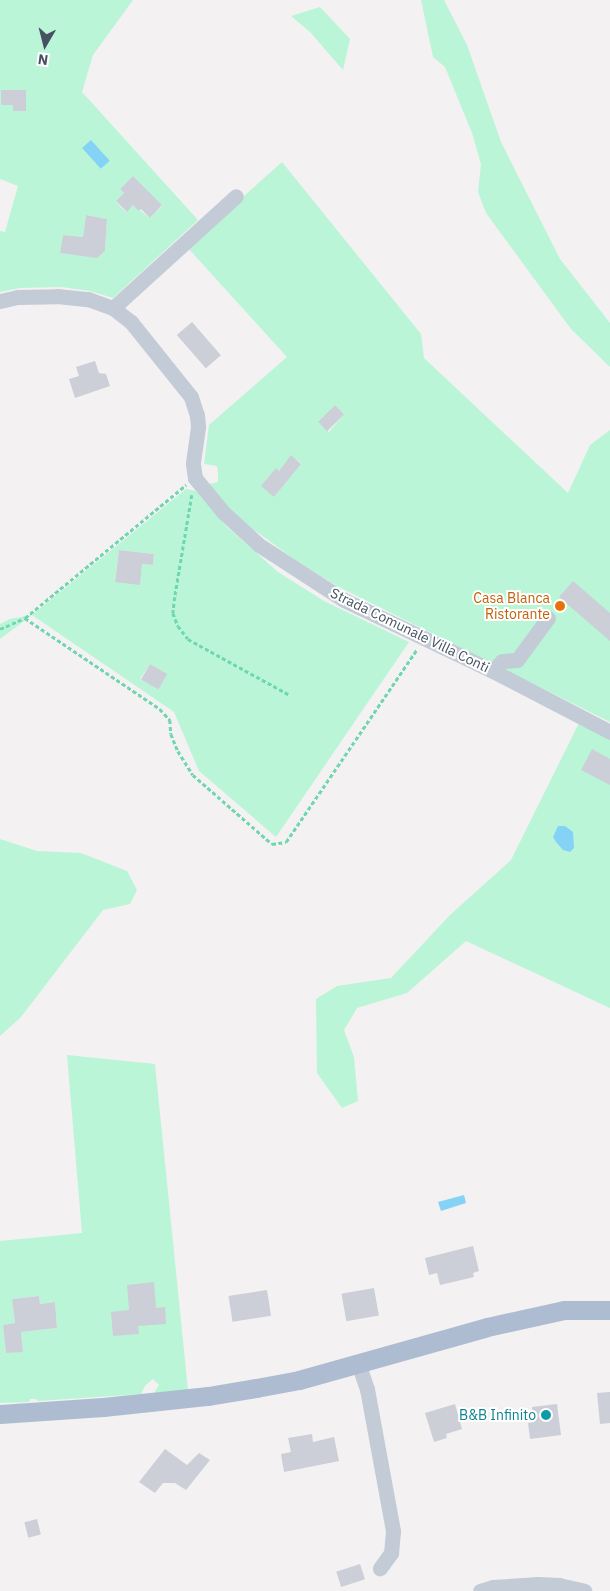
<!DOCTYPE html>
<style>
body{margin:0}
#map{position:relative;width:610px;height:1591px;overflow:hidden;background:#f3f1f1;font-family:"IBM Plex Sans",sans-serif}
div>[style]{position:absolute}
.green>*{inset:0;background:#bbf5d8}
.water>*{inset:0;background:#84d2f6;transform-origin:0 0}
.building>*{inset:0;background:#cccfd7;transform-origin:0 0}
.path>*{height:2.5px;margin-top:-1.25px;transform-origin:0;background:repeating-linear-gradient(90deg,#6fd7af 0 4px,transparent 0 6.5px)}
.minor>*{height:15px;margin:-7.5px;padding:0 7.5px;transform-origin:7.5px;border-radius:7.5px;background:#c3cbd7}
.major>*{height:19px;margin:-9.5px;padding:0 9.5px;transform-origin:9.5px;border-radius:9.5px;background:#aebcd2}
.dots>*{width:14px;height:14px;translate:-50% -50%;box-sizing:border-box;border:2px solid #fff;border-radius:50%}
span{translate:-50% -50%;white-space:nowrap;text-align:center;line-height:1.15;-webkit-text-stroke:4px #fff;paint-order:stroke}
.food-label{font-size:14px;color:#c56008}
.right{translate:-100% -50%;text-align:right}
.street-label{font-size:14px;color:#465161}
.culture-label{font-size:14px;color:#0d838f}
.north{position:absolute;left:20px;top:20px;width:50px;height:50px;-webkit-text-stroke:4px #fff;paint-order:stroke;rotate:188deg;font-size:14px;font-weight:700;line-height:20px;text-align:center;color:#465161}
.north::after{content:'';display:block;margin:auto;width:18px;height:22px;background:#465161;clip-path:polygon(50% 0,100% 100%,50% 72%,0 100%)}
</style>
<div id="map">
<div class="green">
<i style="clip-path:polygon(evenodd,0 0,133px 0,93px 55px,82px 92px,198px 220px,113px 298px,90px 291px,61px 287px,20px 288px,0 292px,0 231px,5px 232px,18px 186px,0 179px,0 0,26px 90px,26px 110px,13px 111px,13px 105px,1px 105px,1px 91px,26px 90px,0 0,133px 176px,162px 206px,150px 218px,133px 205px,126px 212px,116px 202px,124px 193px,120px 189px,133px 176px,0 0,86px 215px,107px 219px,105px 251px,97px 257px,60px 253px,63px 235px,83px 237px,86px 215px)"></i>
<i style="clip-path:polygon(421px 0,444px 0,467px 45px,501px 142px,560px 259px,610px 323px,610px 367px,571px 329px,486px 213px,478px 192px,481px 164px,472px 133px,445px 67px,433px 57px)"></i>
<i style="clip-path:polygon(320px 7px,350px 39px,343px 70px,310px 32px,291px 16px)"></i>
<i style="clip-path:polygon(evenodd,282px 162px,421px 334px,424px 358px,568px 493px,590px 445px,610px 430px,610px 722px,337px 586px,294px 559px,242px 521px,215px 494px,209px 484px,218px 482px,218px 473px,217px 466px,204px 464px,209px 425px,287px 357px,187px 247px,282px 162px,335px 405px,344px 414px,329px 432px,319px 423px,335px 405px,282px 162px,291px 456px,301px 463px,274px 497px,276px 469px,279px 471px,291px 456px)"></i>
<i style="clip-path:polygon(evenodd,186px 489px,196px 491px,226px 526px,278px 572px,324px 601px,409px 642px,276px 837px,199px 771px,174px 712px,32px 615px,0 639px,0 624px,10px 619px,32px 615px,186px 489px,119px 550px,154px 554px,153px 565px,142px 564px,140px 584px,115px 581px,119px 550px,186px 489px,150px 664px,167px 674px,158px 689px,140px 679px,150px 664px)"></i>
<i style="clip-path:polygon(579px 723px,610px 740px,610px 1008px,466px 941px,407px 993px,357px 1008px,344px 1030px,354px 1057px,358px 1101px,342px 1108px,317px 1073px,316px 999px,337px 986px,391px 978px,450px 915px,511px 860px)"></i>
<i style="clip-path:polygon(0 839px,37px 851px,81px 853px,127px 871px,137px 890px,130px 904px,103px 910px,21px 1017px,0 1036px)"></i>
<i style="clip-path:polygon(evenodd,67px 1055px,155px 1064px,188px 1390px,154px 1393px,159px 1385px,153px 1379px,145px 1386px,141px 1394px,38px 1401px,36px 1399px,30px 1399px,29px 1402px,0 1403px,0 1241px,82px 1233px,67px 1055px,39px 1296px,40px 1304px,55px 1302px,57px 1328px,21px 1332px,23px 1351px,6px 1353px,3px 1325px,15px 1323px,12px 1299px,39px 1296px)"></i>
</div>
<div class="water">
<i style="left:91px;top:140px;width:28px;height:12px;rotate:48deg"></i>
<i style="clip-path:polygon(558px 826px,565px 826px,573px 832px,574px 848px,570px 852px,563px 850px,556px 842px,553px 837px)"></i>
<i style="clip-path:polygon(464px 1195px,466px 1203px,441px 1211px,438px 1202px)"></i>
</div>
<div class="building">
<i style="clip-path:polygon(1px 90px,26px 90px,26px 111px,13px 111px,13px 105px,1px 105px)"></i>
<i style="clip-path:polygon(133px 176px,162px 205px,150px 218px,141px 209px,139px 211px,133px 205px,127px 212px,116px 201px,124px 193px,120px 189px)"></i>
<i style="clip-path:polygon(86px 215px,107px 219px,105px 251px,97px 258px,60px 253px,63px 235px,83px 237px)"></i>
<i style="left:192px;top:322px;width:44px;height:20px;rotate:49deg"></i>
<i style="clip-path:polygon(95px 361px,99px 373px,106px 374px,110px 386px,75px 398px,69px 379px,79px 376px,76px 367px)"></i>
<i style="left:335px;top:405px;width:13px;height:24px;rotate:45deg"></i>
<i style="clip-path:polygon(291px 455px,301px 464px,274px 497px,261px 486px,276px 468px,279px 471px)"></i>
<i style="clip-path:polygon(119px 550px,154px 554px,153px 565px,142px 564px,140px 585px,115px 582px)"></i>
<i style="clip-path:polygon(573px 581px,610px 613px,610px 641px,559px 597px)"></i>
<i style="left:150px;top:664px;width:20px;height:18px;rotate:30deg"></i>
<i style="clip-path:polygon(592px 749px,610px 759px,610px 785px,581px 770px)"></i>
<i style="clip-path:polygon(473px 1246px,479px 1271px,473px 1273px,474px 1277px,440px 1285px,437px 1273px,429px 1275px,425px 1258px)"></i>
<i style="clip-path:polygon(154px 1282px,156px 1308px,165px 1307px,166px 1324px,138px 1326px,139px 1334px,113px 1336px,111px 1312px,129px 1310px,127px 1285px)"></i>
<i style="left:374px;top:1288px;width:28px;height:33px;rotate:80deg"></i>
<i style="left:267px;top:1290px;width:26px;height:39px;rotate:81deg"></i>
<i style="clip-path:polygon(39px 1296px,40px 1304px,55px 1302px,57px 1328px,21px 1332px,23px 1352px,6px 1353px,3px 1325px,15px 1323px,12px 1299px)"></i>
<i style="clip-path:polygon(610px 1392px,610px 1423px,600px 1424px,597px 1393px)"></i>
<i style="clip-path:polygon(455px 1404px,462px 1429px,446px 1434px,447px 1438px,434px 1442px,425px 1413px)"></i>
<i style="clip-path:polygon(557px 1404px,561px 1435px,530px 1439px,528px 1423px,534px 1422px,532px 1407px)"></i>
<i style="clip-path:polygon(312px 1434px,313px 1442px,334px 1437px,339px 1461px,284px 1472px,281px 1454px,291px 1452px,288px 1438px)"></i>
<i style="clip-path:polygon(165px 1449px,187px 1465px,199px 1453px,210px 1460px,186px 1490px,175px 1483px,163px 1483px,155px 1493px,139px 1482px)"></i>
<i style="left:37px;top:1519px;width:16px;height:13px;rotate:76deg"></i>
<i style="left:360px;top:1564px;width:16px;height:25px;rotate:72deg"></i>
</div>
<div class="path">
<i style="left:192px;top:495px;width:103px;rotate:99.5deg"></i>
<i style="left:175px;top:597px;width:16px;rotate:97deg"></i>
<i style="left:173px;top:613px;width:14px;rotate:69deg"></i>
<i style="left:178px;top:626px;width:16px;rotate:52deg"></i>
<i style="left:188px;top:639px;width:116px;rotate:28.8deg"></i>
<i style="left:25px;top:618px;width:163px;rotate:34deg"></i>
<i style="left:160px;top:709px;width:15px;rotate:48deg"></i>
<i style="left:170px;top:720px;width:14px;rotate:86deg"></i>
<i style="left:171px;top:734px;width:18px;rotate:68deg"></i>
<i style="left:178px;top:751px;width:28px;rotate:58deg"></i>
<i style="left:193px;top:775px;width:105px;rotate:41.1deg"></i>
<i style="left:272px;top:844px;width:14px;rotate:-8deg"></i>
<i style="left:286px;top:842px;width:233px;rotate:-55.8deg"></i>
<i style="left:0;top:629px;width:27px;rotate:-24deg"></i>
<i style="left:25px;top:618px;width:209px;rotate:-39.6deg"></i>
</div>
<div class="minor">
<i style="left:0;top:301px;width:18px;rotate:-13deg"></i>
<i style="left:18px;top:297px;width:39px;rotate:-1deg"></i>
<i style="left:57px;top:296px;width:31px;rotate:6deg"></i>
<i style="left:88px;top:299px;width:27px;rotate:20deg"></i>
<i style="left:113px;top:308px;width:23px;rotate:38deg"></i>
<i style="left:131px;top:322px;width:96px;rotate:51.3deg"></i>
<i style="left:191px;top:397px;width:19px;rotate:72deg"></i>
<i style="left:197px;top:415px;width:12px;rotate:85deg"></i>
<i style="left:198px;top:427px;width:37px;rotate:98deg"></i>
<i style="left:193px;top:464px;width:14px;rotate:82deg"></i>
<i style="left:195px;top:478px;width:45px;rotate:50.4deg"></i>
<i style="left:224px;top:513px;width:47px;rotate:42.4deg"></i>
<i style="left:259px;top:545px;width:101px;rotate:32.9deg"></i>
<i style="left:344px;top:600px;width:165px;rotate:25.5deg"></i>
<i style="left:493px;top:671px;width:132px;rotate:27.5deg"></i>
<i style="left:113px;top:308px;width:166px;rotate:-42.3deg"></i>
<i style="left:493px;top:671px;width:13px;rotate:-48deg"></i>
<i style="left:502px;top:661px;width:15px;rotate:-4deg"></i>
<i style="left:517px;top:660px;width:52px;rotate:-53.6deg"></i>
<i style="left:358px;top:1363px;width:28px;rotate:71deg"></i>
<i style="left:367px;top:1389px;width:144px;rotate:79.6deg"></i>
<i style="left:393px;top:1531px;width:22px;rotate:95deg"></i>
<i style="left:391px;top:1553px;width:19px;rotate:126deg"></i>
<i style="left:480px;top:1591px;width:14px;rotate:-17deg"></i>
<i style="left:493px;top:1587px;width:45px;rotate:-3.8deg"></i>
<i style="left:538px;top:1584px;width:21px;rotate:3deg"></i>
<i style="left:559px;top:1585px;width:26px;rotate:13deg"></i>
</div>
<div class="major">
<i style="left:0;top:1414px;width:103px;rotate:-3.9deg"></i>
<i style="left:103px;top:1407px;width:106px;rotate:-6deg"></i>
<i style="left:208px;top:1396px;width:49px;rotate:-9.5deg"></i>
<i style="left:256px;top:1388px;width:44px;rotate:-10.5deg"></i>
<i style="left:299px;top:1380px;width:195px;rotate:-15.7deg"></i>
<i style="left:487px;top:1327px;width:79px;rotate:-12.4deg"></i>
<i style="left:564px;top:1310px;width:46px"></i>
</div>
<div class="dots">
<i style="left:560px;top:606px;background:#e8710a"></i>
<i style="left:546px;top:1415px;background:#0f9aa8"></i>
</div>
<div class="food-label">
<span class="right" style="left:550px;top:606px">Casa Blanca<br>Ristorante</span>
</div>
<div class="street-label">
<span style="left:410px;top:630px;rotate:26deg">Strada Comunale Villa Conti</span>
</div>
<div class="culture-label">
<span class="right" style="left:536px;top:1415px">B&amp;B Infinito</span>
</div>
<div class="north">N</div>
</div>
